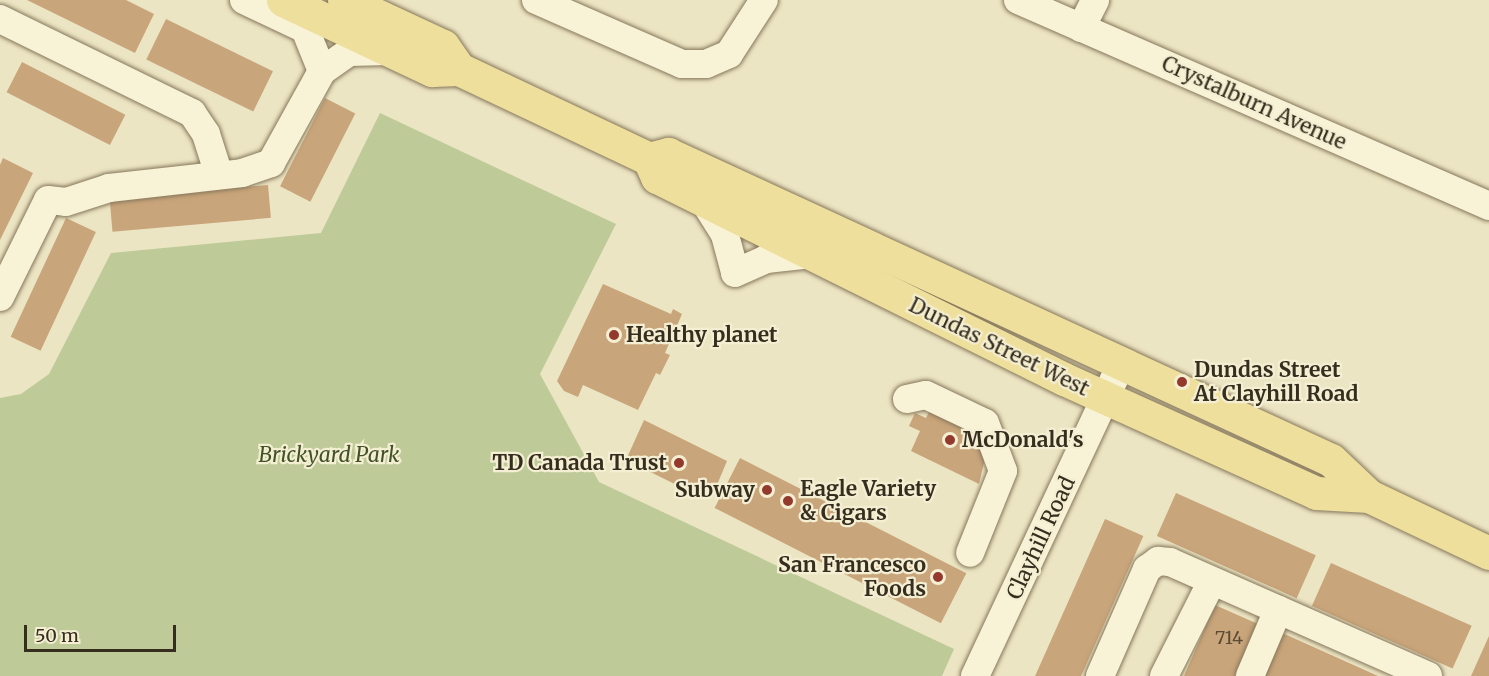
<!DOCTYPE html>
<style>
body{margin:0}
#map{position:relative;width:1489px;height:676px;overflow:hidden;background:#ece5c3;font-family:Merriweather,serif}
div>[style]{position:absolute}
.green>*{inset:0;background:#beca98}
.building>*{inset:0;background:#c9a57b;transform-origin:0 0}
.roads{filter:drop-shadow(0 0 2px #86775b) drop-shadow(0 0 2px #86775b)}
.minor>*{height:28px;margin:-14px;padding:0 14px;transform-origin:14px;border-radius:14px;background:#f8f2d6}
.major>*{height:33px;margin:-16.5px;padding:0 16.5px;transform-origin:16.5px;border-radius:16.5px;background:#eedf9c}
.dots>*{width:16px;height:16px;translate:-50% -50%;box-sizing:border-box;border:3px solid #f4efd3;border-radius:50%}
span{translate:-50% -50%;white-space:nowrap;text-align:center;line-height:1.15;-webkit-text-stroke:4.5px #f4efd3;paint-order:stroke}
.number-label{font-size:18px;color:#5c4b35}
.number-label span{-webkit-text-stroke-width:0}
.street-label{font-size:21px;color:#372d1e}
.poi-label{font-size:21px;color:#372d1e;font-weight:700}
.left{translate:0 -50%;text-align:left}
.right{translate:-100% -50%;text-align:right}
.park-label{font-size:21px;color:#415226;font-style:italic}
.scale{position:absolute;left:24px;top:625px;width:152px;height:27px;box-sizing:border-box;border:3px solid #372d1e;border-top:0;padding-left:8px;font-size:18px;line-height:21px;white-space:nowrap;color:#372d1e;-webkit-text-stroke:4px #f4efd3;paint-order:stroke}
</style>
<div id="map">
<div class="green">
<i style="clip-path:polygon(380px 113px,616px 224px,540px 374px,599px 482px,954px 649px,942px 676px,0 676px,0 398px,21px 394px,49px 374px,111px 253px,321px 233px)"></i>
</div>
<div class="building">
<i style="clip-path:polygon(27px 0,126px 0,154px 14px,135px 53px)"></i>
<i style="left:166px;top:19px;width:119px;height:45px;rotate:26deg"></i>
<i style="left:22px;top:62px;width:116px;height:34px;rotate:27deg"></i>
<i style="left:325px;top:98px;width:34px;height:99px;rotate:27deg"></i>
<i style="clip-path:polygon(3px 158px,33px 173px,0 240px,0 165px)"></i>
<i style="left:268px;top:185px;width:33px;height:159px;rotate:85deg"></i>
<i style="left:66px;top:218px;width:33px;height:131px;rotate:25deg"></i>
<i style="clip-path:polygon(603px 284px,671px 314px,673px 309px,682px 314px,665px 353px,670px 355px,660px 375px,656px 373px,638px 410px,583px 385px,578px 397px,564px 391px,557px 381px)"></i>
<i style="clip-path:polygon(932px 406px,980px 430px,987px 450px,979px 484px,911px 451px,920px 431px,909px 426px,915px 413px,926px 418px)"></i>
<i style="clip-path:polygon(644px 420px,727px 461px,714px 492px,701px 497px,626px 460px)"></i>
<i style="left:740px;top:458px;width:254px;height:56px;rotate:27deg"></i>
<i style="left:1176px;top:493px;width:153px;height:47px;rotate:24deg"></i>
<i style="left:1105px;top:519px;width:42px;height:173px;rotate:24deg"></i>
<i style="left:1331px;top:563px;width:154px;height:47px;rotate:24deg"></i>
<i style="clip-path:polygon(1215px 605px,1258px 624px,1235px 676px,1184px 676px)"></i>
<i style="clip-path:polygon(1280px 632px,1378px 676px,1265px 676px)"></i>
<i style="clip-path:polygon(1489px 636px,1489px 676px,1471px 676px)"></i>
</div>
<div class="roads">
<div class="minor">
<i style="left:244px;top:0;width:68px;rotate:25.4deg"></i>
<i style="left:305px;top:29px;width:45px;rotate:68deg"></i>
<i style="left:536px;top:0;width:159px;rotate:23.7deg"></i>
<i style="left:682px;top:64px;width:24px"></i>
<i style="left:706px;top:64px;width:25px;rotate:-23deg"></i>
<i style="left:729px;top:54px;width:64px;rotate:-57.1deg"></i>
<i style="left:1018px;top:0;width:514px;rotate:23.62deg"></i>
<i style="left:0;top:19px;width:214px;rotate:26.1deg"></i>
<i style="left:192px;top:113px;width:25px;rotate:56deg"></i>
<i style="left:206px;top:134px;width:43px;rotate:72.4deg"></i>
<i style="left:1081px;top:28px;width:31px;rotate:-63deg"></i>
<i style="left:704px;top:201px;width:40px;rotate:58deg"></i>
<i style="left:725px;top:235px;width:39px;rotate:75deg"></i>
<i style="left:735px;top:273px;width:34px;rotate:-24deg"></i>
<i style="left:766px;top:259px;width:46px;rotate:-6.2deg"></i>
<i style="left:0;top:297px;width:108px;rotate:-63.7deg"></i>
<i style="left:48px;top:200px;width:18px;rotate:6deg"></i>
<i style="left:66px;top:202px;width:45px;rotate:-18deg"></i>
<i style="left:109px;top:188px;width:134px;rotate:-6.4deg"></i>
<i style="left:242px;top:173px;width:31px;rotate:-19deg"></i>
<i style="left:271px;top:163px;width:105px;rotate:-61deg"></i>
<i style="left:322px;top:71px;width:33px;rotate:-35deg"></i>
<i style="left:349px;top:52px;width:41px;rotate:-1.4deg"></i>
<i style="left:907px;top:399px;width:19px;rotate:-12deg"></i>
<i style="left:926px;top:395px;width:65px;rotate:25.4deg"></i>
<i style="left:985px;top:423px;width:51px;rotate:69.4deg"></i>
<i style="left:1003px;top:471px;width:88px;rotate:111.9deg"></i>
<i style="left:975px;top:676px;width:342px;rotate:-64.9deg"></i>
<i style="left:1100px;top:676px;width:117px;rotate:-66.3deg"></i>
<i style="left:1147px;top:569px;width:14px;rotate:-36deg"></i>
<i style="left:1158px;top:561px;width:12px;rotate:5deg"></i>
<i style="left:1170px;top:562px;width:282px;rotate:23.8deg"></i>
<i style="left:1164px;top:676px;width:106px;rotate:-63.2deg"></i>
<i style="left:1250px;top:676px;width:72px;rotate:-67deg"></i>
</div>
<div class="major">
<i style="left:283px;top:0;width:165px;rotate:25.2deg"></i>
<i style="left:432px;top:70px;width:27px;rotate:-2deg"></i>
<i style="left:344px;top:0;width:109px;rotate:24.9deg"></i>
<i style="left:443px;top:46px;width:28px;rotate:55deg"></i>
<i style="left:459px;top:69px;width:210px;rotate:25.3deg"></i>
<i style="left:649px;top:159px;width:20px;rotate:-15deg"></i>
<i style="left:668px;top:154px;width:730px;rotate:24.78deg"></i>
<i style="left:1331px;top:460px;width:52px;rotate:43.5deg"></i>
<i style="left:1369px;top:496px;width:133px;rotate:25.4deg"></i>
<i style="left:649px;top:159px;width:20px;rotate:66deg"></i>
<i style="left:657px;top:177px;width:454px;rotate:26.4deg"></i>
<i style="left:1064px;top:379px;width:277px;rotate:24.3deg"></i>
<i style="left:1316px;top:493px;width:53px;rotate:3.2deg"></i>
</div>
</div>
<div class="dots">
<i style="left:614px;top:335px;background:#93392d"></i>
<i style="left:1182px;top:382px;background:#93392d"></i>
<i style="left:950px;top:440px;background:#93392d"></i>
<i style="left:679px;top:463px;background:#93392d"></i>
<i style="left:767px;top:490px;background:#93392d"></i>
<i style="left:788px;top:501px;background:#93392d"></i>
<i style="left:938px;top:577px;background:#93392d"></i>
</div>
<div class="number-label">
<span style="left:1229px;top:638px">714</span>
</div>
<div class="street-label">
<span style="left:1254px;top:103px;rotate:24deg">Crystalburn Avenue</span>
<span style="left:999px;top:347px;rotate:26deg">Dundas Street West</span>
<span style="left:1041px;top:538px;rotate:-65deg">Clayhill Road</span>
</div>
<div class="poi-label">
<span class="left" style="left:626px;top:335px">Healthy planet</span>
<span class="left" style="left:1194px;top:382px">Dundas Street<br>At Clayhill Road</span>
<span class="left" style="left:962px;top:440px">McDonald's</span>
<span class="right" style="left:667px;top:463px">TD Canada Trust</span>
<span class="left" style="left:800px;top:501px">Eagle Variety<br>&amp; Cigars</span>
<span class="right" style="left:755px;top:490px">Subway</span>
<span class="right" style="left:926px;top:577px">San Francesco<br>Foods</span>
</div>
<div class="park-label">
<span style="left:329px;top:455px">Brickyard Park</span>
</div>
<div class="scale">50 m</div>
</div>
